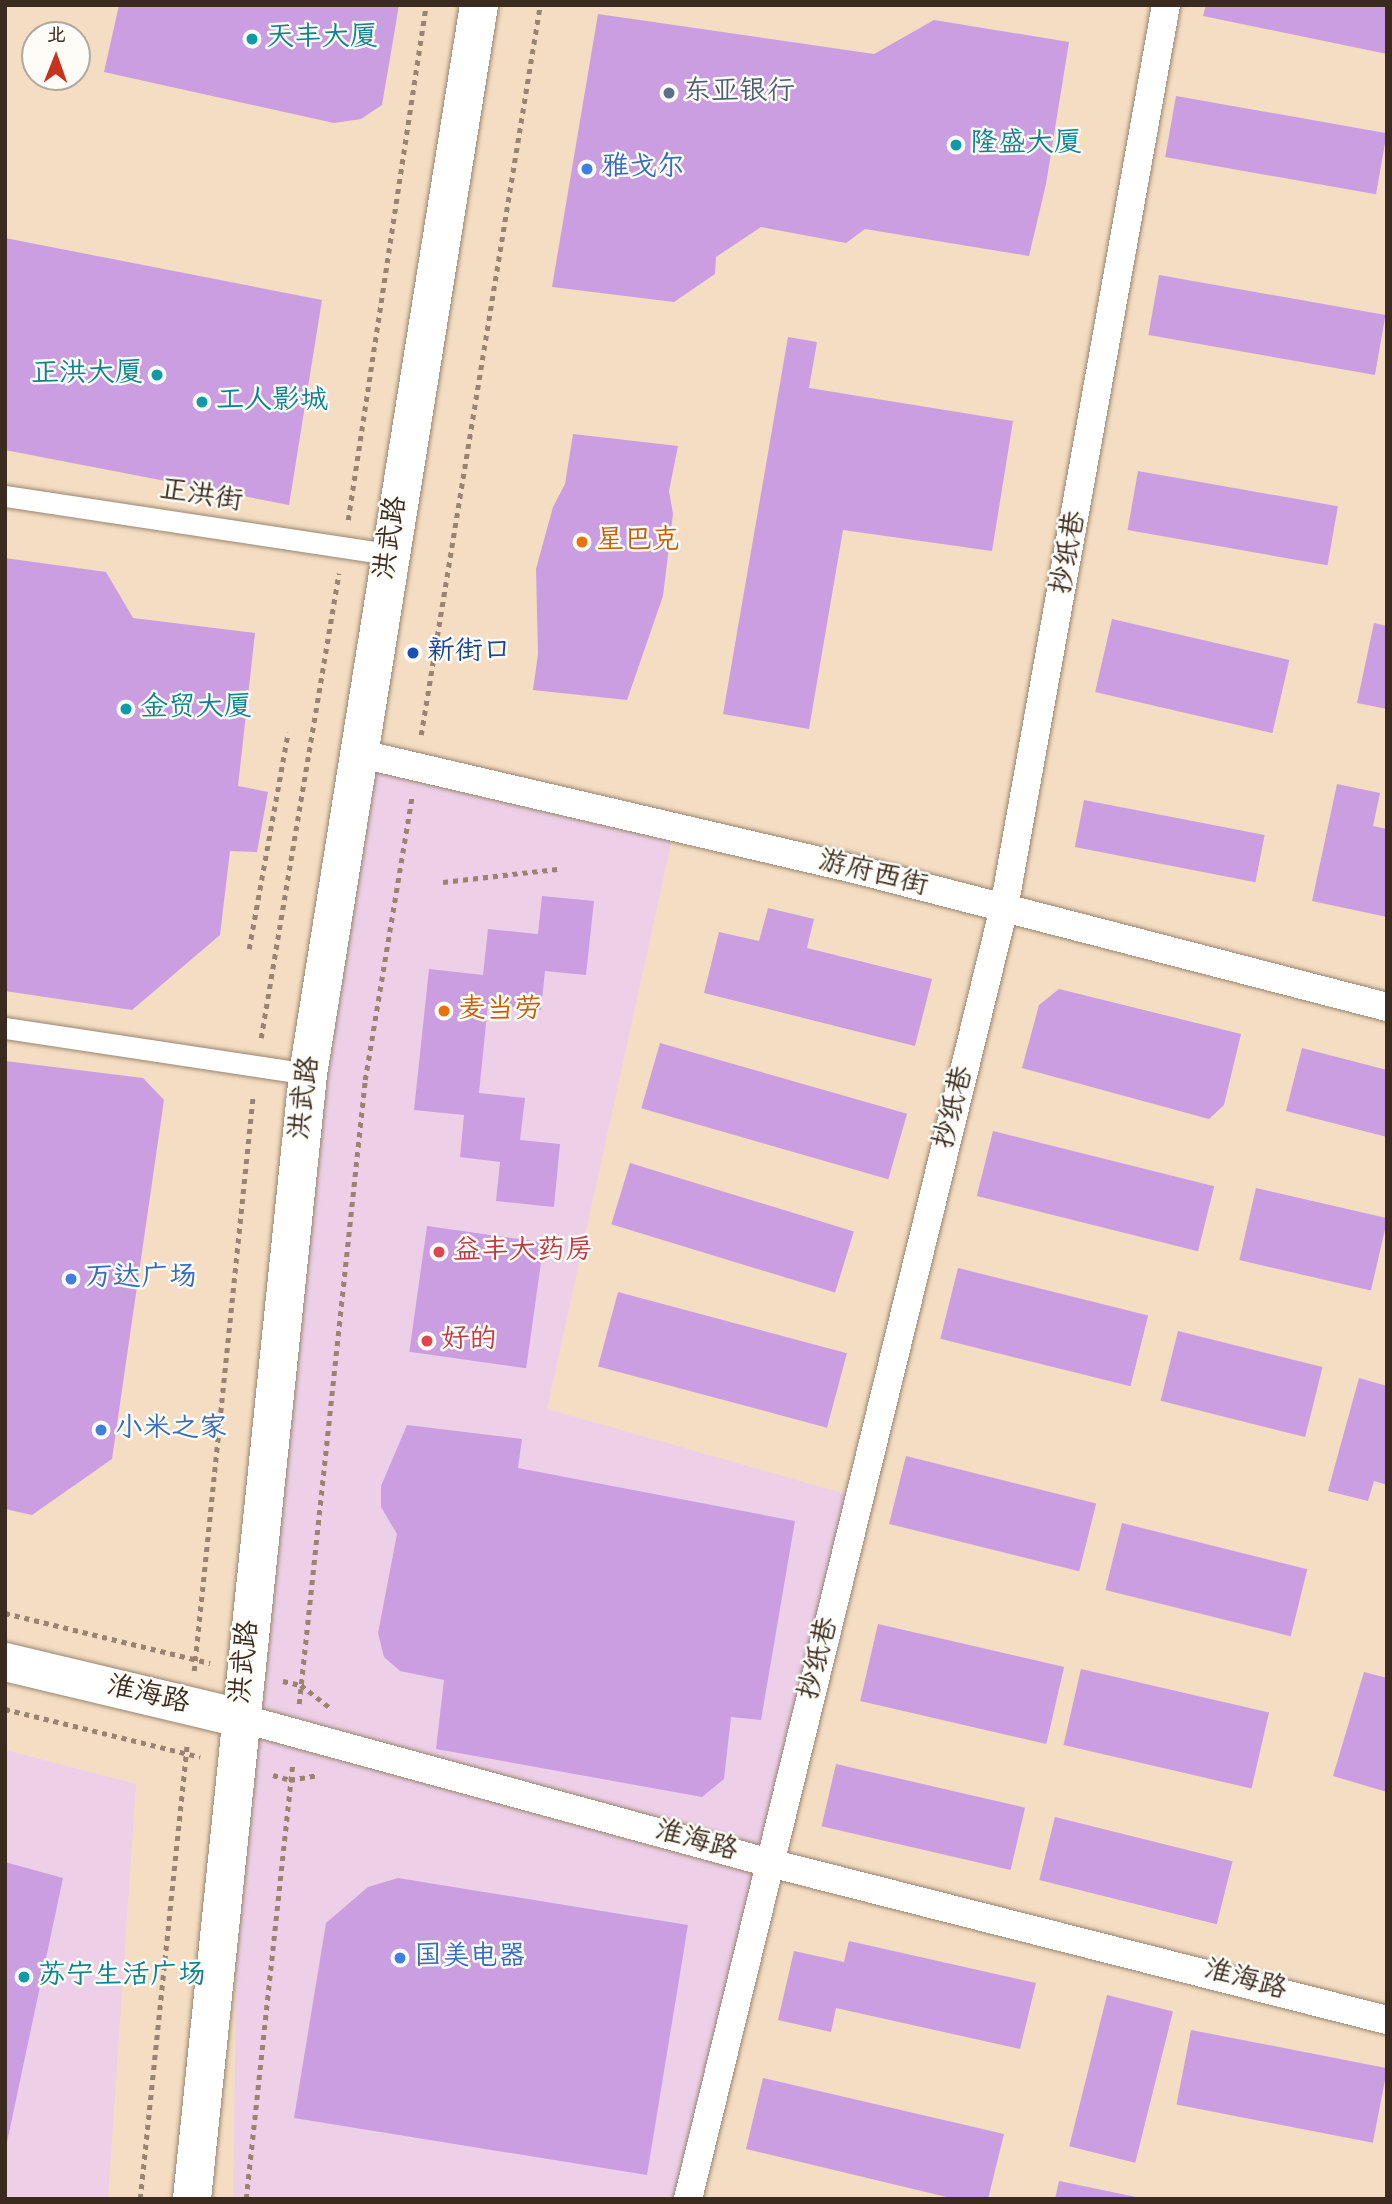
<!DOCTYPE html>
<meta charset="utf-8">
<style>
body{margin:0}
#map{position:relative;width:1392px;height:2204px;overflow:hidden;background:#f4ddc2;font-family:"Indie Flower","LXGW WenKai TC",sans-serif}
div>[style]{position:absolute}
.built>*{inset:0;background:#edd0e8}
.building>*{inset:0;background:#ca9ee1;transform-origin:0 0}
.path>*{height:4.5px;margin-top:-2.25px;transform-origin:0;background:repeating-linear-gradient(90deg,#988470 0 5px,transparent 0 10px)}
.roads{filter:drop-shadow(0 0 2px #988470) drop-shadow(0 0 2px #988470)}
.pedestrian>*{height:21px;margin:-10.5px;padding:0 10.5px;transform-origin:10.5px;border-radius:10.5px;background:#fff}
.minor>*{height:28px;margin:-14px;padding:0 14px;transform-origin:14px;border-radius:14px;background:#fff}
.secondary>*{height:38px;margin:-19px;padding:0 19px;transform-origin:19px;border-radius:19px;background:#fff}
.dots>*{width:19px;height:19px;translate:-50% -50%;box-sizing:border-box;border:4px solid #fdfcf7;border-radius:50%}
span{translate:-50% -50%;white-space:nowrap;text-align:center;line-height:1.15;-webkit-text-stroke:5px #fdfcf7;paint-order:stroke}
.culture-label{font-size:28px;color:#0d838f}
.left{translate:0 -50%;text-align:left}
.right{translate:-100% -50%;text-align:right}
.service-label{font-size:28px;color:#4e5e75}
.shop-label{font-size:28px;color:#366cbe}
.street-label{font-size:28px;color:#3b2a1e}
.food-label{font-size:28px;color:#c56008}
.transit-label{font-size:28px;color:#164399}
.health-label{font-size:28px;color:#be3a42}
.frame{position:absolute;inset:0;border:7px solid #3b2a1e;pointer-events:none}
.north{position:absolute;left:21px;top:21px;width:70px;height:70px;box-sizing:border-box;background:#fdfcf7;border:2px solid #afa8a0;border-radius:50%;rotate:1deg;font-size:19px;font-weight:700;line-height:28px;text-align:center;color:#3b2a1e}
.north::after{content:'';display:block;margin:auto;width:24px;height:32px;background:#c8321e;clip-path:polygon(50% 0,100% 100%,50% 72%,0 100%)}
</style>
<div id="map">
<div class="built">
<i style="clip-path:polygon(357px 753px,674px 830px,547px 1409px,860px 1498px,688px 2199px,233px 2199px,240px 1718px)"></i>
<i style="clip-path:polygon(5px 1750px,136px 1784px,108px 2199px,5px 2199px)"></i>
</div>
<div class="building">
<i style="clip-path:polygon(119px 5px,399px 5px,382px 105px,361px 119px,334px 123px,104px 72px)"></i>
<i style="clip-path:polygon(1206px 5px,1387px 5px,1387px 54px,1203px 16px)"></i>
<i style="clip-path:polygon(598px 14px,874px 54px,934px 20px,1069px 42px,1046px 184px,1029px 256px,865px 229px,846px 243px,761px 227px,716px 257px,715px 274px,674px 302px,552px 287px)"></i>
<i style="left:1176px;top:96px;width:214px;height:62px;rotate:10deg"></i>
<i style="clip-path:polygon(5px 238px,322px 300px,289px 505px,5px 450px)"></i>
<i style="left:1159px;top:275px;width:230px;height:61px;rotate:10deg"></i>
<i style="clip-path:polygon(788px 337px,817px 342px,809px 388px,1013px 421px,992px 551px,843px 530px,809px 729px,723px 714px)"></i>
<i style="clip-path:polygon(573px 434px,678px 446px,669px 491px,673px 514px,663px 596px,627px 700px,533px 690px,538px 654px,536px 569px,553px 507px,565px 484px)"></i>
<i style="left:1138px;top:471px;width:203px;height:60px;rotate:10deg"></i>
<i style="clip-path:polygon(5px 558px,106px 572px,133px 618px,255px 633px,238px 786px,268px 792px,257px 852px,230px 851px,220px 935px,132px 1010px,5px 991px)"></i>
<i style="left:1112px;top:619px;width:182px;height:75px;rotate:13deg"></i>
<i style="clip-path:polygon(1374px 623px,1387px 626px,1387px 709px,1357px 703px)"></i>
<i style="clip-path:polygon(1337px 784px,1380px 793px,1373px 826px,1387px 829px,1387px 917px,1312px 901px)"></i>
<i style="left:1084px;top:800px;width:184px;height:48px;rotate:11deg"></i>
<i style="clip-path:polygon(542px 896px,594px 901px,586px 975px,545px 971px,541px 1010px,488px 1004px,479px 1093px,525px 1098px,520px 1140px,560px 1144px,554px 1207px,496px 1201px,500px 1162px,460px 1157px,464px 1115px,414px 1110px,429px 969px,483px 975px,488px 929px,538px 934px)"></i>
<i style="clip-path:polygon(768px 908px,814px 919px,807px 948px,932px 979px,915px 1046px,704px 993px,719px 932px,759px 941px)"></i>
<i style="clip-path:polygon(1059px 989px,1241px 1034px,1224px 1105px,1209px 1119px,1022px 1068px,1039px 1005px)"></i>
<i style="left:660px;top:1043px;width:257px;height:68px;rotate:16deg"></i>
<i style="clip-path:polygon(1302px 1048px,1387px 1070px,1387px 1137px,1286px 1111px)"></i>
<i style="clip-path:polygon(5px 1061px,143px 1078px,164px 1100px,112px 1459px,32px 1515px,5px 1509px)"></i>
<i style="left:993px;top:1131px;width:228px;height:67px;rotate:14deg"></i>
<i style="left:630px;top:1163px;width:234px;height:64px;rotate:17deg"></i>
<i style="left:1256px;top:1188px;width:135px;height:74px;rotate:13deg"></i>
<i style="left:427px;top:1226px;width:118px;height:127px;rotate:8deg"></i>
<i style="left:958px;top:1268px;width:196px;height:73px;rotate:14deg"></i>
<i style="left:618px;top:1292px;width:237px;height:77px;rotate:15deg"></i>
<i style="left:1178px;top:1331px;width:149px;height:72px;rotate:14deg"></i>
<i style="clip-path:polygon(1359px 1378px,1387px 1386px,1387px 1485px,1374px 1481px,1368px 1501px,1328px 1491px)"></i>
<i style="clip-path:polygon(407px 1425px,522px 1439px,518px 1468px,795px 1521px,761px 1720px,731px 1717px,724px 1779px,702px 1797px,436px 1749px,444px 1680px,400px 1671px,384px 1657px,378px 1633px,397px 1534px,381px 1507px,381px 1486px)"></i>
<i style="left:906px;top:1456px;width:196px;height:70px;rotate:14deg"></i>
<i style="left:1122px;top:1523px;width:191px;height:69px;rotate:14deg"></i>
<i style="left:878px;top:1624px;width:191px;height:79px;rotate:13deg"></i>
<i style="left:1081px;top:1669px;width:193px;height:78px;rotate:13deg"></i>
<i style="clip-path:polygon(1364px 1672px,1387px 1678px,1387px 1792px,1333px 1776px)"></i>
<i style="left:836px;top:1764px;width:194px;height:64px;rotate:13deg"></i>
<i style="left:1055px;top:1817px;width:183px;height:65px;rotate:14deg"></i>
<i style="clip-path:polygon(5px 1862px,63px 1878px,6px 2147px,5px 2147px)"></i>
<i style="clip-path:polygon(398px 1878px,688px 1925px,647px 2175px,294px 2118px,326px 1923px,368px 1887px)"></i>
<i style="clip-path:polygon(849px 1941px,1036px 1983px,1020px 2049px,836px 2008px,831px 2032px,778px 2020px,794px 1951px,844px 1962px)"></i>
<i style="left:1107px;top:1995px;width:68px;height:156px;rotate:14deg"></i>
<i style="left:1191px;top:2030px;width:200px;height:76px;rotate:11deg"></i>
<i style="clip-path:polygon(763px 2078px,1004px 2134px,988px 2199px,955px 2199px,746px 2149px)"></i>
<i style="clip-path:polygon(1059px 2181px,1141px 2198px,1141px 2199px,1055px 2199px)"></i>
</div>
<div class="path">
<i style="left:348px;top:520px;width:521px;rotate:-81.39deg"></i>
<i style="left:421px;top:735px;width:740px;rotate:-80.74deg"></i>
<i style="left:443px;top:882px;width:115px;rotate:-6.5deg"></i>
<i style="left:249px;top:949px;width:220px;rotate:-79.8deg"></i>
<i style="left:261px;top:1038px;width:471px;rotate:-80.5deg"></i>
<i style="left:5px;top:1613px;width:211px;rotate:13.7deg"></i>
<i style="left:194px;top:1671px;width:579px;rotate:-84.15deg"></i>
<i style="left:283px;top:1681px;width:18px;rotate:13deg"></i>
<i style="left:301px;top:1685px;width:36px;rotate:38deg"></i>
<i style="left:299px;top:1704px;width:627px;rotate:-83.96deg"></i>
<i style="left:365px;top:1080px;width:288px;rotate:-80.6deg"></i>
<i style="left:5px;top:1709px;width:201px;rotate:13.8deg"></i>
<i style="left:273px;top:1775px;width:18px;rotate:16deg"></i>
<i style="left:290px;top:1780px;width:29px;rotate:-10deg"></i>
<i style="left:140px;top:2199px;width:458px;rotate:-84.1deg"></i>
<i style="left:246px;top:2199px;width:436px;rotate:-83.9deg"></i>
</div>
<div class="roads">
<div class="pedestrian">
<i style="left:5px;top:496px;width:388px;rotate:8.6deg"></i>
<i style="left:5px;top:1028px;width:306px;rotate:8.6deg"></i>
</div>
<div class="minor">
<i style="left:357px;top:753px;width:514px;rotate:13.14deg"></i>
<i style="left:858px;top:870px;width:546px;rotate:14.52deg"></i>
<i style="left:240px;top:1718px;width:549px;rotate:15.3deg"></i>
<i style="left:770px;top:1863px;width:637px;rotate:14.28deg"></i>
<i style="left:688px;top:2199px;width:1329px;rotate:-76.25deg"></i>
<i style="left:1004px;top:908px;width:917px;rotate:-79.83deg"></i>
</div>
<div class="secondary">
<i style="left:5px;top:1662px;width:242px;rotate:13.4deg"></i>
<i style="left:192px;top:2199px;width:1131px;rotate:-84.11deg"></i>
<i style="left:308px;top:1074px;width:1083px;rotate:-80.91deg"></i>
</div>
</div>
<div class="dots">
<i style="left:252px;top:39px;background:#0f9aa8"></i>
<i style="left:669px;top:93px;background:#5c6f8a"></i>
<i style="left:956px;top:145px;background:#0f9aa8"></i>
<i style="left:587px;top:169px;background:#3f7fe0"></i>
<i style="left:157px;top:375px;background:#0f9aa8"></i>
<i style="left:202px;top:402px;background:#0f9aa8"></i>
<i style="left:582px;top:542px;background:#e8710a"></i>
<i style="left:413px;top:653px;background:#1a4fb4"></i>
<i style="left:126px;top:709px;background:#0f9aa8"></i>
<i style="left:444px;top:1011px;background:#e8710a"></i>
<i style="left:439px;top:1252px;background:#e0444e"></i>
<i style="left:71px;top:1279px;background:#3f7fe0"></i>
<i style="left:427px;top:1341px;background:#e0444e"></i>
<i style="left:101px;top:1430px;background:#3f7fe0"></i>
<i style="left:400px;top:1958px;background:#3f7fe0"></i>
<i style="left:24px;top:1977px;background:#0f9aa8"></i>
</div>
<div class="culture-label">
<span class="left" style="left:266px;top:39px">天丰大厦</span>
<span class="left" style="left:970px;top:145px">隆盛大厦</span>
<span class="right" style="left:143px;top:375px">正洪大厦</span>
<span class="left" style="left:216px;top:402px">工人影城</span>
<span class="left" style="left:140px;top:709px">金贸大厦</span>
<span class="left" style="left:38px;top:1977px">苏宁生活广场</span>
</div>
<div class="service-label">
<span class="left" style="left:683px;top:93px">东亚银行</span>
</div>
<div class="shop-label">
<span class="left" style="left:601px;top:169px">雅戈尔</span>
<span class="left" style="left:85px;top:1279px">万达广场</span>
<span class="left" style="left:115px;top:1430px">小米之家</span>
<span class="left" style="left:414px;top:1958px">国美电器</span>
</div>
<div class="street-label">
<span style="left:201px;top:497px;rotate:9deg">正洪街</span>
<span style="left:392px;top:538px;rotate:-81deg">洪武路</span>
<span style="left:1070px;top:553px;rotate:-80deg">抄纸巷</span>
<span style="left:873px;top:875px;rotate:14deg">游府西街</span>
<span style="left:306px;top:1098px;rotate:-83deg">洪武路</span>
<span style="left:955px;top:1108px;rotate:-76deg">抄纸巷</span>
<span style="left:820px;top:1659px;rotate:-76deg">抄纸巷</span>
<span style="left:246px;top:1662px;rotate:-84deg">洪武路</span>
<span style="left:148px;top:1696px;rotate:13deg">淮海路</span>
<span style="left:696px;top:1842px;rotate:15deg">淮海路</span>
<span style="left:1245px;top:1981px;rotate:15deg">淮海路</span>
</div>
<div class="food-label">
<span class="left" style="left:596px;top:542px">星巴克</span>
<span class="left" style="left:458px;top:1011px">麦当劳</span>
</div>
<div class="transit-label">
<span class="left" style="left:427px;top:653px">新街口</span>
</div>
<div class="health-label">
<span class="left" style="left:453px;top:1252px">益丰大药房</span>
<span class="left" style="left:441px;top:1341px">好的</span>
</div>
<div class="frame"></div>
<div class="north">北</div>
</div>
